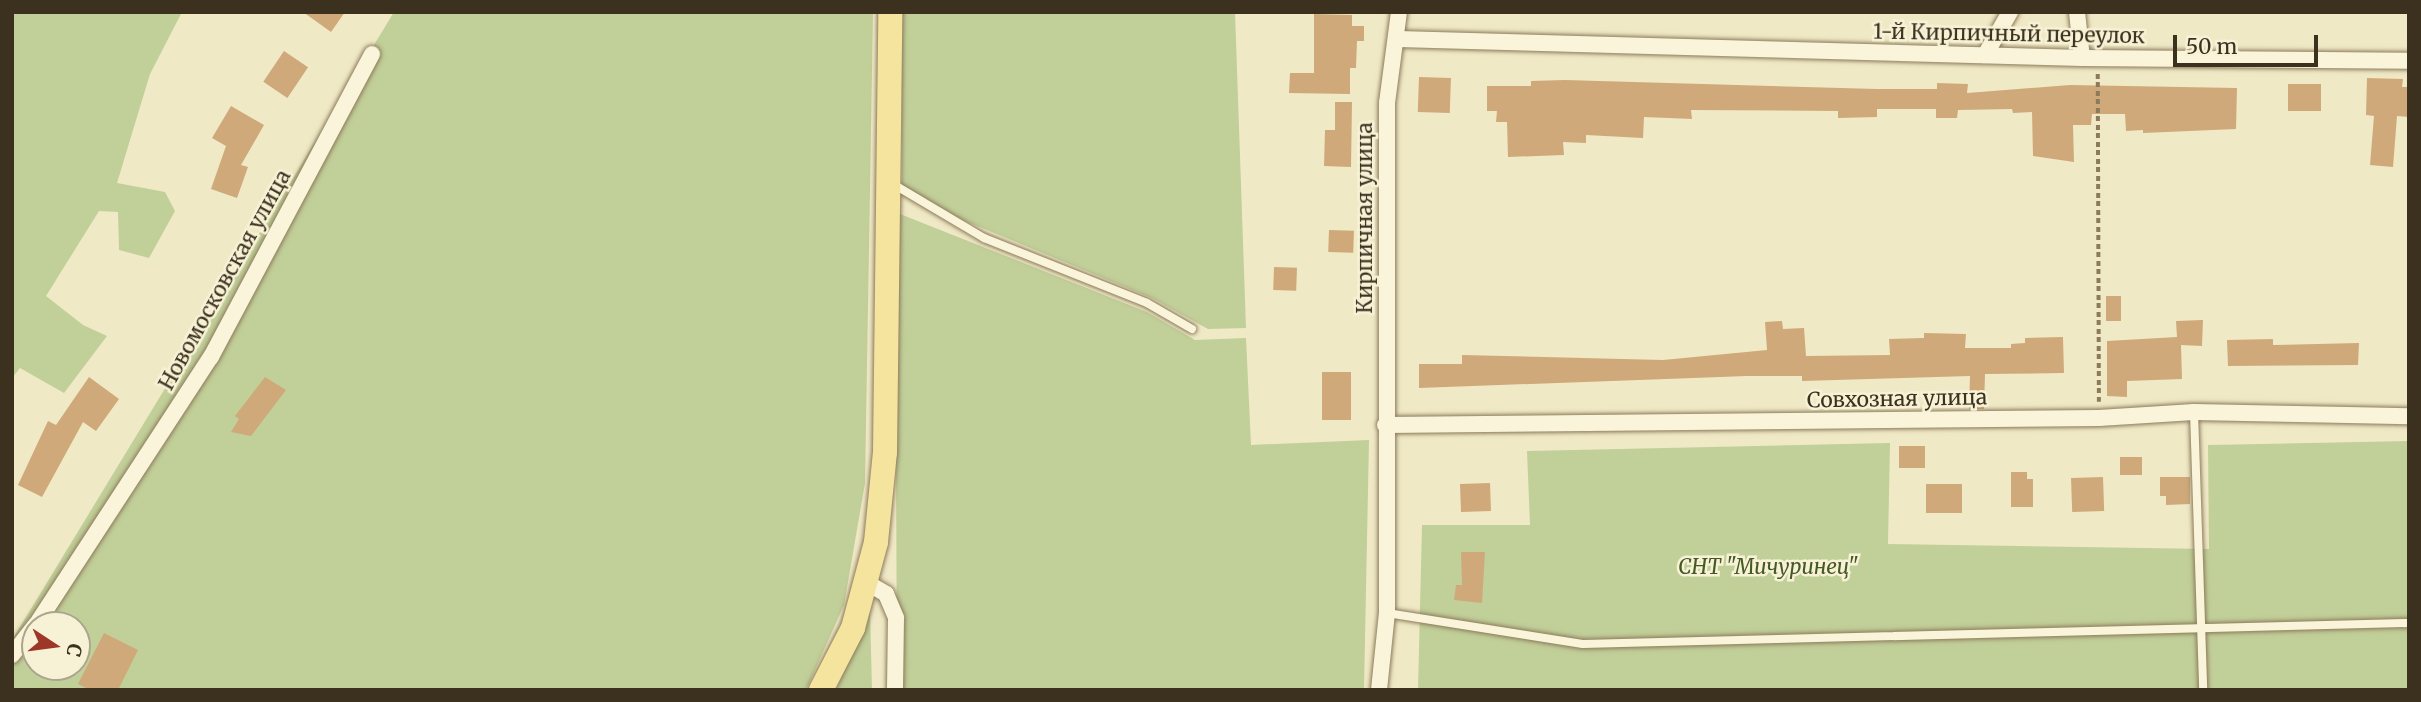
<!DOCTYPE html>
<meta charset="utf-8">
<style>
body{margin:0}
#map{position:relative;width:2421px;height:702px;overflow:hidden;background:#f0e9c6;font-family:Merriweather,serif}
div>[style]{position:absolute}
.green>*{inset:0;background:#c1cf99}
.building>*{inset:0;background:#cfa97a;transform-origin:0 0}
.path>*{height:3.5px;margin-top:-1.75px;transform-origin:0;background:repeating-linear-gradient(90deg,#8c7b5b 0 5px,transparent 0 8.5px)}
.roads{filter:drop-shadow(0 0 2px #8c7b5b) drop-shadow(0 0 2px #8c7b5b)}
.service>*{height:8px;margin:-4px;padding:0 4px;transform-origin:4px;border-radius:4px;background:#faf5da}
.minor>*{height:16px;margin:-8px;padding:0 8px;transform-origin:8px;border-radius:8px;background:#faf5da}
.primary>*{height:24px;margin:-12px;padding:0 12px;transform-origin:12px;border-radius:12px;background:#f4e49d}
span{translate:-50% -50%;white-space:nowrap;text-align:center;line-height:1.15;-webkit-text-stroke:5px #f7f2d6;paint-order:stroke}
.street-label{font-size:21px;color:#3c311f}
.park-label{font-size:21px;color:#455925;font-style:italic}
.frame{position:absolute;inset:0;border:14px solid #3c311f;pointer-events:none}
.north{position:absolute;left:21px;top:611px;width:70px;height:70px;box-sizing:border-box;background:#f7f2d6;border:2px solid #aca58d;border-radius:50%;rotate:103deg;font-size:19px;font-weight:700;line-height:28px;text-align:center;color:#3c311f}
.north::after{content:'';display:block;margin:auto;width:24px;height:32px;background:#9d3728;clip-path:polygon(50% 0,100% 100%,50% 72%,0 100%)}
.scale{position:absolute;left:2173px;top:35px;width:145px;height:32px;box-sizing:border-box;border:4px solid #3c311f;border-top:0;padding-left:9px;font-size:21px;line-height:24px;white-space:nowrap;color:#3c311f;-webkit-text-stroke:5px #f7f2d6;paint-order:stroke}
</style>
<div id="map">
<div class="green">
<i style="clip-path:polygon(12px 12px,182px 12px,150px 74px,117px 183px,165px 192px,175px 211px,149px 258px,119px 250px,118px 212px,99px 211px,46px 296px,83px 325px,107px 336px,64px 393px,20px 368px,12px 378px)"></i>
<i style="clip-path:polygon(evenodd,394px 12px,873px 12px,865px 483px,844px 605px,806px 690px,12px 690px,12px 640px,394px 12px,35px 625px,77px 625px,77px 667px,35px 667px,35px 625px)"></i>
<i style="clip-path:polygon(901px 12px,1235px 12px,1246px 328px,1208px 329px,1152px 298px,902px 195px)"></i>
<i style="clip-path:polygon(895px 212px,1147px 312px,1195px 340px,1246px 338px,1251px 445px,1369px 440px,1364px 690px,897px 690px)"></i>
<i style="clip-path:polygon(2409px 441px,2409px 690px,1418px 690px,1422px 525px,1530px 525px,1527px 451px,1890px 443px,1888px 544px,2209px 549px,2208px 445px)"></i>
<i style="clip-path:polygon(870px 610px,872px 690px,836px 690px)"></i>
</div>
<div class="building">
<i style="clip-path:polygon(303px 12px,345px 12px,331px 32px)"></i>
<i style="clip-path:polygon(1314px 14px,1352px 15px,1352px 26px,1364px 26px,1364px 41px,1357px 41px,1356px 68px,1350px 68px,1350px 94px,1289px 93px,1290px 73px,1314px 73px)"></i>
<i style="left:284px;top:51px;width:29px;height:37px;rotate:34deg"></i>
<i style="left:1419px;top:77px;width:32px;height:35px;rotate:2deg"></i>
<i style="clip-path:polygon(2367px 78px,2403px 79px,2402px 87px,2409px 87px,2409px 117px,2397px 116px,2393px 167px,2370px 165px,2374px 116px,2366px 115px)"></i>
<i style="clip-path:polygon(1565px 80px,1877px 89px,1937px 89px,1937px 83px,1968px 84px,1967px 93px,2070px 85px,2237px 88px,2236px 129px,2143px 133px,2143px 130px,2126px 131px,2125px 114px,2092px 114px,2091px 125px,2073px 125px,2074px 162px,2033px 156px,2032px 112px,2013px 113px,2012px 109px,1958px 110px,1957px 118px,1936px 118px,1936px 109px,1877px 109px,1877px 117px,1838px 118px,1838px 111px,1691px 110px,1692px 119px,1644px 117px,1643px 138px,1586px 135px,1586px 143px,1563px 142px,1564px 155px,1508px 157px,1507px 122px,1496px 122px,1497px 111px,1487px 111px,1487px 86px,1531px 86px,1531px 81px)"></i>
<i style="left:2321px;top:84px;width:27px;height:33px;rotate:90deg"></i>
<i style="clip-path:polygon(1335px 102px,1352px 102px,1351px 167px,1324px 166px,1325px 130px,1335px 130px)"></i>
<i style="clip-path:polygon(231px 106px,264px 125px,241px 165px,248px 167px,237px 198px,211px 189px,226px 146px,212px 138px)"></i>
<i style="left:1329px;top:230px;width:25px;height:22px;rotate:2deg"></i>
<i style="left:1274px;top:267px;width:23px;height:23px;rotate:2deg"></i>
<i style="left:2106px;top:296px;width:15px;height:25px"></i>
<i style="clip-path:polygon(2203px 320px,2202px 346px,2181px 345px,2182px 379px,2127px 381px,2127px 397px,2107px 396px,2107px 341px,2177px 337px,2176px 321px)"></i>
<i style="clip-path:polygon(1782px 321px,1783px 329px,1804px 328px,1806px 356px,1890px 355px,1889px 339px,1924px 338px,1924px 333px,1966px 334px,1965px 348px,2011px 348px,2011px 344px,2025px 343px,2025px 338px,2063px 337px,2064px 373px,1985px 374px,1984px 409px,1969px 409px,1970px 376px,1802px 381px,1802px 376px,1747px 376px,1419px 388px,1419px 364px,1462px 364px,1462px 355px,1663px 360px,1767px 350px,1765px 322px)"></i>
<i style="clip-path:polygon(2273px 339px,2273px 345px,2359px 343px,2358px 365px,2228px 366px,2227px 340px)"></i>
<i style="left:1322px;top:372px;width:29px;height:48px"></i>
<i style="clip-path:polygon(89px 377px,119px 399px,96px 431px,83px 422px,42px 497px,18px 485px,48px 421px,56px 425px)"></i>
<i style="clip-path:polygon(265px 377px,286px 390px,251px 436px,231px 432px,239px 419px,235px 416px)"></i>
<i style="left:1899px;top:446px;width:26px;height:22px"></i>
<i style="left:2120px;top:457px;width:22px;height:18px"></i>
<i style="clip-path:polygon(2011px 472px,2027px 472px,2027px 479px,2033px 479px,2033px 507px,2011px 507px)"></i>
<i style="left:2103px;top:477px;width:34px;height:32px;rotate:88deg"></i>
<i style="clip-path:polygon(2160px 477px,2190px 477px,2190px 504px,2166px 505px,2166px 496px,2160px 496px)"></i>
<i style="left:1490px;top:483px;width:28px;height:30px;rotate:88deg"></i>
<i style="left:1962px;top:484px;width:29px;height:36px;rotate:90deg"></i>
<i style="clip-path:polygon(1461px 552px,1485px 552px,1482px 603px,1454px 600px,1456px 585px,1462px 585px)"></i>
<i style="clip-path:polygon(104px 633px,138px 650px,118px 690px,90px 690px,78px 684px)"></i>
</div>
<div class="path">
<i style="left:2098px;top:74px;width:328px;rotate:89.8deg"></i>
</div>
<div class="roads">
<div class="service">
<i style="left:893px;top:184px;width:106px;rotate:30.7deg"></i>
<i style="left:984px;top:238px;width:175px;rotate:21.7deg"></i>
<i style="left:1147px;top:303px;width:52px;rotate:30deg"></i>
<i style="left:2194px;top:412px;width:278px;rotate:88.1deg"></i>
<i style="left:1387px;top:613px;width:198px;rotate:9deg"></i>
<i style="left:1583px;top:644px;width:826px;rotate:-1.46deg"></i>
</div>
<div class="minor">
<i style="left:2077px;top:12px;width:46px;rotate:83.8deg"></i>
<i style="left:1398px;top:39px;width:684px;rotate:1.59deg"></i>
<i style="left:2082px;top:58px;width:327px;rotate:0.5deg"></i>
<i style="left:1985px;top:55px;width:50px;rotate:-59.8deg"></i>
<i style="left:1385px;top:425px;width:714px;rotate:-0.56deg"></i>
<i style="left:2099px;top:418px;width:95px;rotate:-3.6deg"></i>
<i style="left:2194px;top:412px;width:215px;rotate:1.1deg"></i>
<i style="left:869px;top:584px;width:20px;rotate:30deg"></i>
<i style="left:886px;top:594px;width:26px;rotate:67deg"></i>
<i style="left:896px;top:618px;width:72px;rotate:90.8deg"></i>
<i style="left:36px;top:625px;width:320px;rotate:-56.9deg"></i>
<i style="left:211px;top:357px;width:343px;rotate:-62deg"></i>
<i style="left:12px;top:655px;width:37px;rotate:-52deg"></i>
<i style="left:1379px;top:690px;width:77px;rotate:-84.1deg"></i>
<i style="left:1387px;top:613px;width:510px;rotate:-90deg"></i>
<i style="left:1387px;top:103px;width:92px;rotate:-82.5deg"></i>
</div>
<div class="primary">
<i style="left:821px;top:690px;width:70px;rotate:-62.7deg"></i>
<i style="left:853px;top:628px;width:89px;rotate:-75deg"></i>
<i style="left:876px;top:542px;width:90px;rotate:-84.3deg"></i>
<i style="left:885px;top:452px;width:440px;rotate:-89.3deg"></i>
</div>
</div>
<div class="street-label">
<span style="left:2009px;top:34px;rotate:1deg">1-й Кирпичный переулок</span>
<span style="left:1365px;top:218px;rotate:-90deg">Кирпичная улица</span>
<span style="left:225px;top:280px;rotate:-61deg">Новомосковская улица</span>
<span style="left:1897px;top:399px;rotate:-1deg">Совхозная улица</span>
</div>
<div class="park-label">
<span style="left:1768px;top:567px">СНТ "Мичуринец"</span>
</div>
<div class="frame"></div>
<div class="north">С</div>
<div class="scale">50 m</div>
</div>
